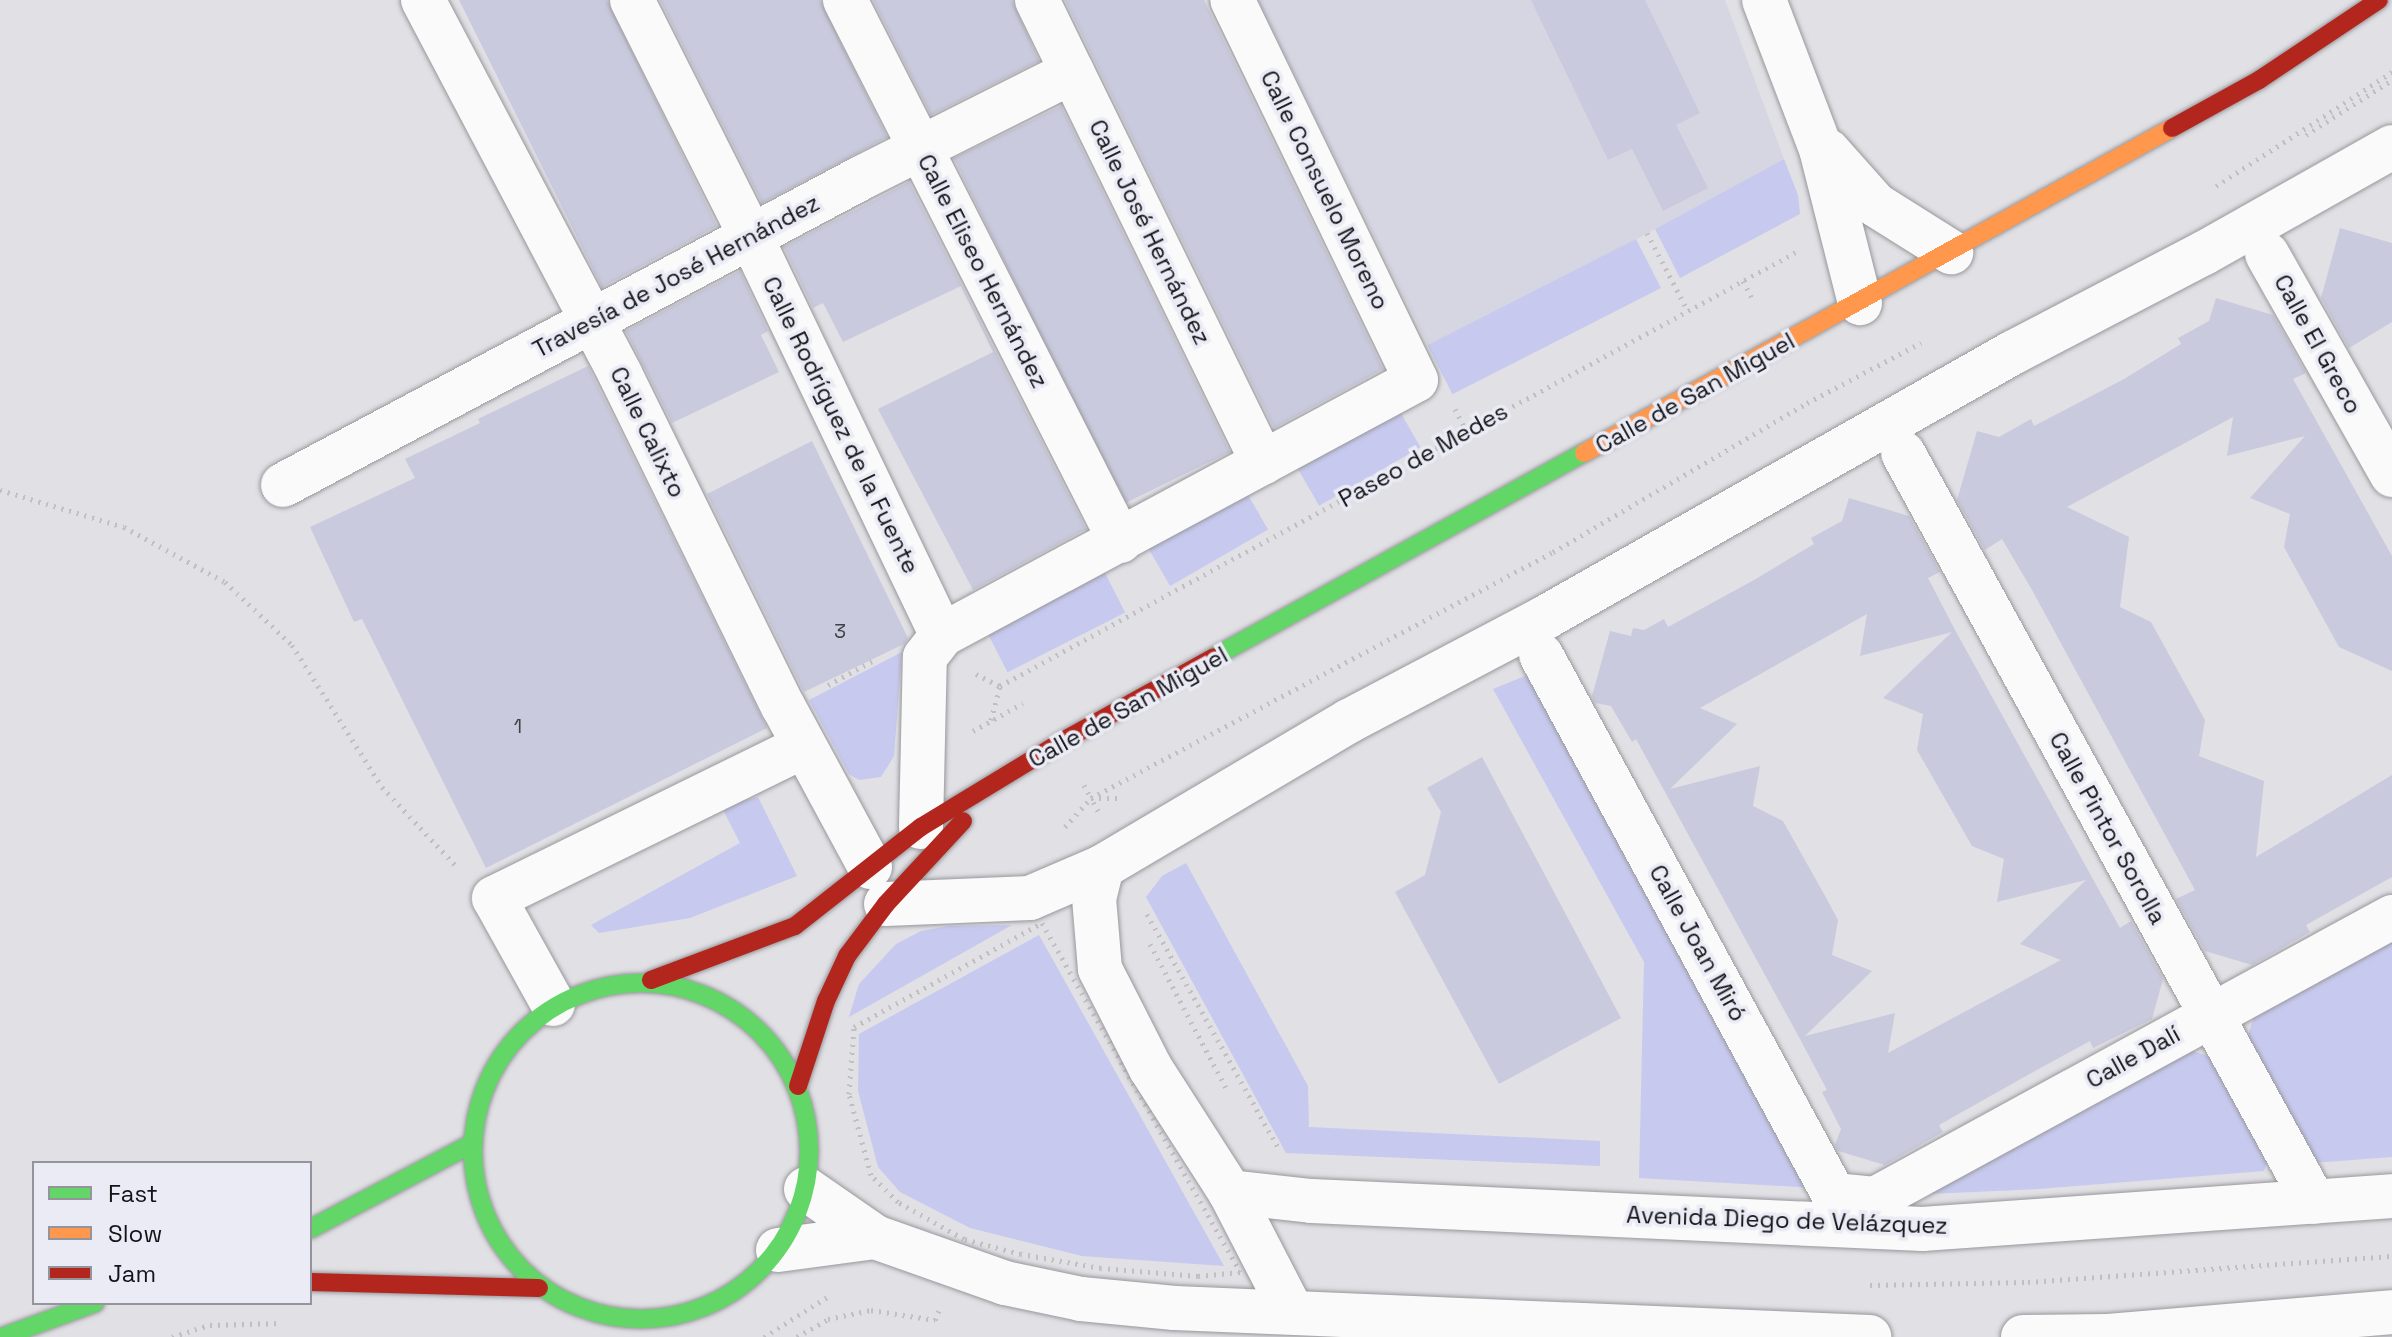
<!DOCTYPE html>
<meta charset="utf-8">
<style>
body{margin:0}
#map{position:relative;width:2392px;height:1337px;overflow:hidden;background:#e0e0e5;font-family:"Space Grotesk",sans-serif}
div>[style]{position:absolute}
.built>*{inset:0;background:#d5d6e2}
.green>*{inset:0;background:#c7c9ef;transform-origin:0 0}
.building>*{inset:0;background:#c9cadd;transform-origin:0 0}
.path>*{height:5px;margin-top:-2.5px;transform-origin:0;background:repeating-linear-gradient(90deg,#c0c0c2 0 2px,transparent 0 8px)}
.roads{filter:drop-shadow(0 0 2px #98989c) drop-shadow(0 0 2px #98989c)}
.street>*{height:44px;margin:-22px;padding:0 22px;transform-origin:22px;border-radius:22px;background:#fafafb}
.fast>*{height:18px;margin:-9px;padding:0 9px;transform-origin:9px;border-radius:9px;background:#63d668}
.fast>.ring{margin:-9px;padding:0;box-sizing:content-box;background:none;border:18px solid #63d668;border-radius:50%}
.slow>*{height:18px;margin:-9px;padding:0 9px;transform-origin:9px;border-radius:9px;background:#ff974d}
.jam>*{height:18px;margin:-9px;padding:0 9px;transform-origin:9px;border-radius:9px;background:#b3261e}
span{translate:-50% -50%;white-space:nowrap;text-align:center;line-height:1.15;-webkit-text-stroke:7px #eaebf5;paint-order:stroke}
.number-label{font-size:20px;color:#404248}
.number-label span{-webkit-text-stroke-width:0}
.street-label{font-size:24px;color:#131417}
.legend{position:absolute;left:32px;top:1161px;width:280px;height:144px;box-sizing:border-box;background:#eaebf5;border:2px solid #94959c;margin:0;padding:10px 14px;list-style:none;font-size:24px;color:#131417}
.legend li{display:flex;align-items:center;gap:16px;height:40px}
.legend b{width:40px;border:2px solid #94959c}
</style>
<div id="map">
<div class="built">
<i style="clip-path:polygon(1258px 0,1725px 0,1784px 159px,1431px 351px)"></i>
</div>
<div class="green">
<i style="clip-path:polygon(1784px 159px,1798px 195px,1800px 214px,1680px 278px,1655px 229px)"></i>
<i style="left:1636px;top:239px;width:55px;height:234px;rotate:63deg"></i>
<i style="left:1395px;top:403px;width:51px;height:117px;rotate:60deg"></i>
<i style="left:1244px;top:488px;width:48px;height:113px;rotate:60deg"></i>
<i style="left:1102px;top:567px;width:51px;height:132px;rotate:63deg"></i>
<i style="clip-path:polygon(902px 652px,894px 756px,881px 777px,859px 780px,849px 774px,809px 700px)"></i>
<i style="clip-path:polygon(1527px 675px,1816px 1188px,1639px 1178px,1644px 962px,1493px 689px)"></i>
<i style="clip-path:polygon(758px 797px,797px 876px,690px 918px,599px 933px,591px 925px,740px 843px,721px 806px)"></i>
<i style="clip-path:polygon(1186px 863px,1308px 1086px,1309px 1127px,1600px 1141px,1600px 1166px,1286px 1153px,1146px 897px,1162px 876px)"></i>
<i style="clip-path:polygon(1012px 925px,849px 1017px,859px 984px,896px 944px,921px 931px,949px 926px)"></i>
<i style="clip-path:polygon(2392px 929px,2392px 1157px,2312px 1163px,2246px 1043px,2258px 1002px)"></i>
<i style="clip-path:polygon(1039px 935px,1224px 1266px,1082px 1256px,970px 1228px,900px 1192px,878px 1167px,858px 1091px,859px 1034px)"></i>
<i style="clip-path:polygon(2173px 1045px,2218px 1059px,2269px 1156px,2264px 1171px,2038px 1189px,1907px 1195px)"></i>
</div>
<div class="building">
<i style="clip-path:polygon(459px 0,607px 0,717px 226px,602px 287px)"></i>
<i style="clip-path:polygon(660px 0,820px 0,887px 137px,762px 203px)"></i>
<i style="clip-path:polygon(873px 0,1012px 0,1039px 61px,931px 115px)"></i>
<i style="clip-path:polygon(1065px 0,1204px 0,1383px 369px,1274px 428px)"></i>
<i style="clip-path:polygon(1531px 0,1645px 0,1700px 113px,1676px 125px,1708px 188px,1663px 211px,1632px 149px,1608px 160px)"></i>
<i style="left:1061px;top:106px;width:385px;height:119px;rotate:64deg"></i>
<i style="clip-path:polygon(909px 182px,1086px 529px,973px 590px,878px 409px,993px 352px,961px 286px,843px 342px,823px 303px,813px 308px,784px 247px)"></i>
<i style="clip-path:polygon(2340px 228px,2392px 243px,2392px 322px,2349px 348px,2321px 298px)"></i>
<i style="clip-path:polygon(740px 271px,768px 331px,761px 335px,779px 372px,672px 423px,626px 331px)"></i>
<i style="clip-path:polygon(2216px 298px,2273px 315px,2306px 373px,2293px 379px,2392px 556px,2392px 671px,2339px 647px,2284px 547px,2290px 514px,2250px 498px,2305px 436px,2227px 456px,2233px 417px,2067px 507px,2129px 537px,2120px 607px,2151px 622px,2205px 720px,2199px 756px,2264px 781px,2256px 857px,2392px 775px,2392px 877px,2306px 925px,2310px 932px,2252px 965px,2205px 951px,2176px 899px,2195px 890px,2032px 590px,2002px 539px,1985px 550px,1957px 500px,1977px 431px,1999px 437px,2031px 419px,2034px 426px,2124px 379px,2181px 344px,2178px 338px,2209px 321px)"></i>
<i style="clip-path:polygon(588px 366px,767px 728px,486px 868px,362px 619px,354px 622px,310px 527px,415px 478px,405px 459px,480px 423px,478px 419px)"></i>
<i style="clip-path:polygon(812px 441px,908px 638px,904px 644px,804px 692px,707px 494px)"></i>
<i style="clip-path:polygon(evenodd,1849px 498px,1909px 516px,1940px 572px,1928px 578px,1955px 630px,2120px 928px,2131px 921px,2163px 979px,2152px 1019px,2093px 1048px,2090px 1041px,2035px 1071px,1939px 1125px,1943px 1132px,1885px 1165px,1838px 1151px,1835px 1145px,1841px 1129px,1822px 1092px,1827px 1090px,1800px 1039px,1636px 739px,1632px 742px,1611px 706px,1595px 703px,1592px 696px,1610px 631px,1631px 636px,1633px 628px,1644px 630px,1664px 619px,1668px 627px,1754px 580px,1814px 544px,1811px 538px,1842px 521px,1849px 498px,1867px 614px,1860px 656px,1952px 632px,1883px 698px,1923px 714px,1917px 750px,1972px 846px,2004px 859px,1997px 902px,2086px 880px,2020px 944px,2061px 960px,1888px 1053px,1895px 1013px,1805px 1036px,1872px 971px,1832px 955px,1838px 920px,1824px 894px,1783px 821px,1753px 806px,1760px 766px,1670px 789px,1737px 724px,1700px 708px,1867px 614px)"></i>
<i style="clip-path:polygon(1482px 757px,1621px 1018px,1499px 1084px,1395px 892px,1425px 875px,1441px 812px,1427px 788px)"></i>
</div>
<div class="path">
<i style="left:2306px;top:135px;width:102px;rotate:-32.6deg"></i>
<i style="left:2216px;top:186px;width:210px;rotate:-32.9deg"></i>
<i style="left:1647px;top:233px;width:88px;rotate:62.3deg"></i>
<i style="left:1743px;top:281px;width:24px;rotate:62deg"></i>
<i style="left:1455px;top:409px;width:25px;rotate:63deg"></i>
<i style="left:0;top:490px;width:129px;rotate:16.6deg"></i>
<i style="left:124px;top:527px;width:115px;rotate:28.6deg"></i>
<i style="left:225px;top:582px;width:92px;rotate:43.2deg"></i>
<i style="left:292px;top:645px;width:168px;rotate:57.6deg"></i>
<i style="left:382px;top:787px;width:111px;rotate:46.8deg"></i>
<i style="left:976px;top:674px;width:27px;rotate:27deg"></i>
<i style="left:828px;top:685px;width:52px;rotate:-28.5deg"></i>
<i style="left:1000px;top:686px;width:907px;rotate:-28.6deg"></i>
<i style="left:991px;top:720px;width:35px;rotate:-75deg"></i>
<i style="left:973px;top:731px;width:57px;rotate:-29.2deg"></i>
<i style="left:1084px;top:785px;width:15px;rotate:62deg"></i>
<i style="left:1091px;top:798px;width:27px"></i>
<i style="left:1098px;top:811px;width:15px;rotate:-118deg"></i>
<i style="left:1091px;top:798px;width:523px;rotate:-28.03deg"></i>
<i style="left:1553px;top:552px;width:294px;rotate:-30.4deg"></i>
<i style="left:1807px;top:403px;width:129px;rotate:-27.8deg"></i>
<i style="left:1065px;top:827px;width:39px;rotate:-48deg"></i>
<i style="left:1147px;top:914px;width:270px;rotate:60.7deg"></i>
<i style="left:1042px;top:923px;width:401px;rotate:60.4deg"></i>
<i style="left:1240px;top:1272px;width:42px;rotate:174.6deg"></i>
<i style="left:1198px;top:1276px;width:97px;rotate:-175.3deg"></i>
<i style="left:1101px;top:1268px;width:81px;rotate:-170.1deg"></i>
<i style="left:1021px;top:1254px;width:59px;rotate:-165.3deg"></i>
<i style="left:964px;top:1239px;width:76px;rotate:-150.7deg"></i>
<i style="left:898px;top:1202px;width:38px;rotate:-135deg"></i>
<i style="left:871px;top:1175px;width:84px;rotate:-105.2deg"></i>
<i style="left:849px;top:1094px;width:67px;rotate:-85.7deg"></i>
<i style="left:854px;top:1027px;width:215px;rotate:-29deg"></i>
<i style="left:1150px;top:944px;width:165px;rotate:62.2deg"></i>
<i style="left:1870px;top:1285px;width:158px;rotate:-1.1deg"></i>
<i style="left:2028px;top:1282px;width:365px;rotate:-4.1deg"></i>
<i style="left:172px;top:1337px;width:40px;rotate:-18deg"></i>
<i style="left:210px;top:1325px;width:71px;rotate:-1.6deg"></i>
<i style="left:764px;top:1337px;width:77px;rotate:-32.2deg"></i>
<i style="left:797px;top:1337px;width:36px;rotate:-30deg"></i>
<i style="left:828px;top:1319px;width:44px;rotate:-11.8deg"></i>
<i style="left:871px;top:1310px;width:65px;rotate:8.9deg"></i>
<i style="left:935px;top:1320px;width:11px;rotate:-68deg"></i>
</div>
<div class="roads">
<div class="street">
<i style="left:423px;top:0;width:423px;rotate:62.2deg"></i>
<i style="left:620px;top:374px;width:370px;rotate:63.9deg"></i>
<i style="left:783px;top:706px;width:183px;rotate:61.6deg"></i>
<i style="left:632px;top:0;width:265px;rotate:63.3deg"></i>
<i style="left:751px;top:237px;width:441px;rotate:64.4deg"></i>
<i style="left:845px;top:0;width:607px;rotate:63.05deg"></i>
<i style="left:1037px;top:0;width:515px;rotate:63.98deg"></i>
<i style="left:1764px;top:0;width:160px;rotate:69.1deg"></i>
<i style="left:1821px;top:149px;width:159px;rotate:75.8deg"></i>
<i style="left:1828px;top:151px;width:72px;rotate:48.4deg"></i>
<i style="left:1876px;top:205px;width:89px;rotate:32.1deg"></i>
<i style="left:2267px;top:254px;width:254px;rotate:60.5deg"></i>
<i style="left:1903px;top:453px;width:854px;rotate:61.25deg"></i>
<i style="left:283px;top:485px;width:657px;rotate:-27.97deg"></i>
<i style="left:863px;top:177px;width:234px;rotate:-26.7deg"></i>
<i style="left:1541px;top:655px;width:614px;rotate:61.52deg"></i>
<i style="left:1834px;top:1195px;width:41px;rotate:5.6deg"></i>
<i style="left:1875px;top:1199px;width:589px;rotate:-28.61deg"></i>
<i style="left:921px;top:827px;width:170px;rotate:-88.7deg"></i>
<i style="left:925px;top:657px;width:28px;rotate:-52deg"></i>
<i style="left:942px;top:635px;width:538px;rotate:-28.28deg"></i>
<i style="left:1416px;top:380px;width:422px;rotate:-115.8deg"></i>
<i style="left:1102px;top:867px;width:32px;rotate:104deg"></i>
<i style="left:1094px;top:898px;width:71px;rotate:85.2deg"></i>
<i style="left:1100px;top:969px;width:112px;rotate:63deg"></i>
<i style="left:1151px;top:1069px;width:146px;rotate:57.3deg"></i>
<i style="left:1230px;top:1192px;width:135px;rotate:62.7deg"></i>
<i style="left:886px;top:904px;width:144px;rotate:-2.4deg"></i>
<i style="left:1030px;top:898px;width:78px;rotate:-23.3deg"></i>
<i style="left:1102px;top:867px;width:287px;rotate:-30.6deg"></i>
<i style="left:1349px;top:721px;width:223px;rotate:-27.8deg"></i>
<i style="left:1546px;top:617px;width:536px;rotate:-29.53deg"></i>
<i style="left:2012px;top:353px;width:216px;rotate:-27.5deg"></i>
<i style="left:2204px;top:253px;width:216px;rotate:-29.4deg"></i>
<i style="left:553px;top:1004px;width:121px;rotate:-119.1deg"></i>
<i style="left:494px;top:898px;width:345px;rotate:-26.1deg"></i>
<i style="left:806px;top:1189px;width:84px;rotate:34.8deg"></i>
<i style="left:875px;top:1237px;width:138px;rotate:19.5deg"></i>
<i style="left:1005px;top:1283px;width:78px;rotate:11.9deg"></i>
<i style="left:1081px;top:1299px;width:94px;rotate:5.5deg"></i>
<i style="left:1175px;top:1308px;width:695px;rotate:2.39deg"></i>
<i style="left:1230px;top:1192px;width:82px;rotate:6.3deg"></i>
<i style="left:1312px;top:1201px;width:611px;rotate:2.63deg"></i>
<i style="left:1922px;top:1229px;width:471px;rotate:-4deg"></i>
<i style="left:778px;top:1250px;width:98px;rotate:-7.6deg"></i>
<i style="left:2023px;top:1337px;width:85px;rotate:-0.7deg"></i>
<i style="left:2108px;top:1336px;width:285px;rotate:-4.8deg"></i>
</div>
<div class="fast">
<i style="left:1214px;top:657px;width:423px;rotate:-28.9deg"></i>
<i class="ring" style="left:473px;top:983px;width:318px;height:318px"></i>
<i style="left:310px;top:1229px;width:182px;rotate:-27.8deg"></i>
<i style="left:2px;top:1337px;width:99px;rotate:-20.1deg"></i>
</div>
<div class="slow">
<i style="left:1584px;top:453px;width:672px;rotate:-28.93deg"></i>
</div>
<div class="jam">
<i style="left:2172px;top:128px;width:99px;rotate:-28.9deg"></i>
<i style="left:2259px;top:80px;width:144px;rotate:-33.7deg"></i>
<i style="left:651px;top:980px;width:154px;rotate:-20.6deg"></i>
<i style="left:795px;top:926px;width:160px;rotate:-38.2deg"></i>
<i style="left:921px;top:827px;width:162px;rotate:-31.3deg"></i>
<i style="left:1059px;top:743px;width:177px;rotate:-29deg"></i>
<i style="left:798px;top:1086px;width:89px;rotate:-71.8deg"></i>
<i style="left:826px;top:1001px;width:50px;rotate:-65deg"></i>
<i style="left:847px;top:956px;width:65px;rotate:-53.1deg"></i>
<i style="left:886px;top:904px;width:113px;rotate:-47.1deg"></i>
<i style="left:310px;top:1282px;width:229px;rotate:1.5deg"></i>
</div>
</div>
<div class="number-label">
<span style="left:840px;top:631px">3</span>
<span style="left:518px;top:726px">1</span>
</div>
<div class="street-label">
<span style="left:1325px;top:190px;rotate:64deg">Calle Consuelo Moreno</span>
<span style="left:1150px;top:232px;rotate:64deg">Calle José Hernández</span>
<span style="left:983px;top:271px;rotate:63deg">Calle Eliseo Hernández</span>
<span style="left:676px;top:276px;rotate:-28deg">Travesía de José Hernández</span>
<span style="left:2318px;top:344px;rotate:61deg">Calle El Greco</span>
<span style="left:1695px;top:393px;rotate:-29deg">Calle de San Miguel</span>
<span style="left:841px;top:425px;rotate:64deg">Calle Rodríguez de la Fuente</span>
<span style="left:648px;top:432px;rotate:64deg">Calle Calixto</span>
<span style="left:1423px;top:455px;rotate:-29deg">Paseo de Medes</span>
<span style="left:1128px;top:707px;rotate:-29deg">Calle de San Miguel</span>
<span style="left:2108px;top:828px;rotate:61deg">Calle Pintor Sorolla</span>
<span style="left:1698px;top:943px;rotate:61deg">Calle Joan Miró</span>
<span style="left:2133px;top:1057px;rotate:-29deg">Calle Dalí</span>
<span style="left:1787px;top:1220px;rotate:2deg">Avenida Diego de Velázquez</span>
</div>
<ul class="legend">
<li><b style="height:10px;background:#63d668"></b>Fast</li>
<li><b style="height:10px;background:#ff974d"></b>Slow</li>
<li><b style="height:10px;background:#b3261e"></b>Jam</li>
</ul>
</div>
